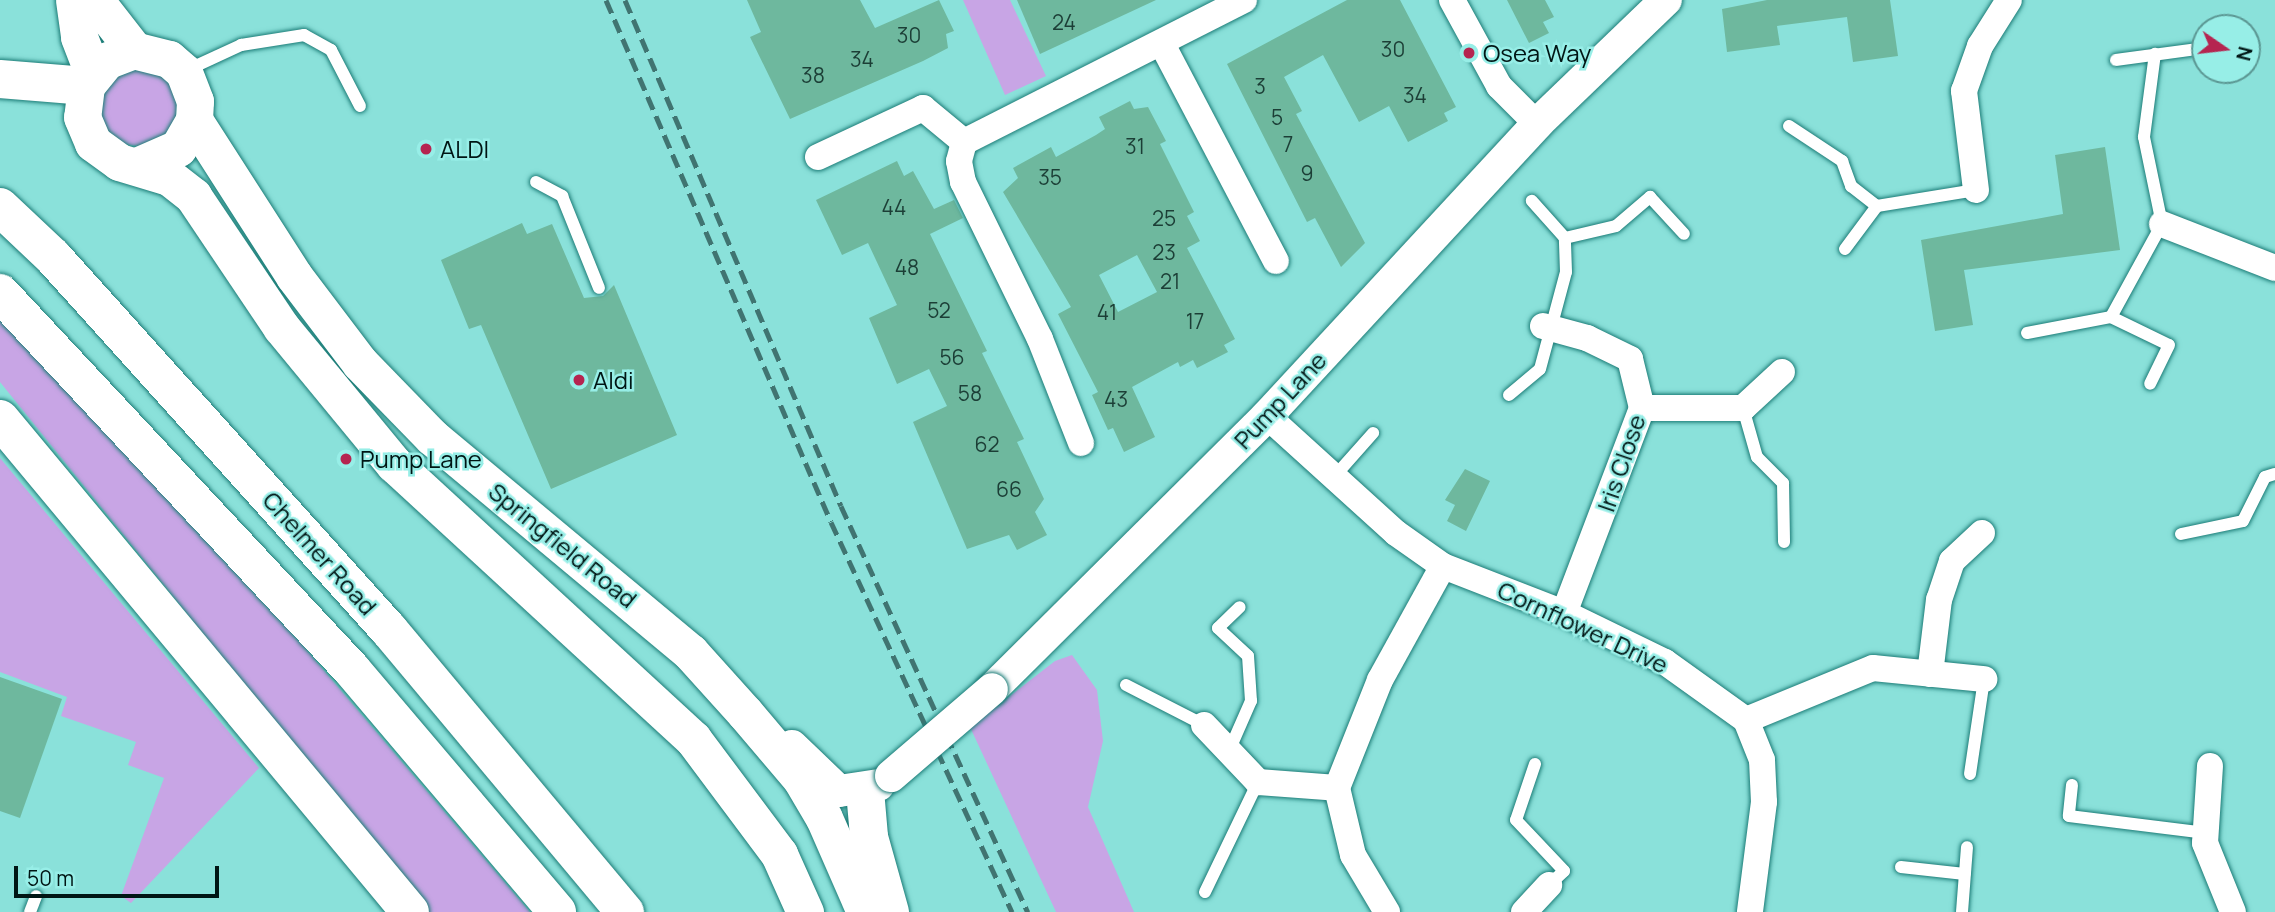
<!DOCTYPE html>
<style>
body{margin:0}
#map{position:relative;width:2275px;height:912px;overflow:hidden;background:#8ae1da;font-family:Manrope,sans-serif}
div>[style]{position:absolute}
.green>*{inset:0;background:#c8a5e5}
.round{border-radius:50%}
.building>*{inset:0;background:#6eb89e}
.roads{filter:drop-shadow(0 0 2px #1c7c77) drop-shadow(0 0 2px #1c7c77)}
.service>*{height:12px;margin:-6px;padding:0 6px;transform-origin:6px;border-radius:6px;background:#fff}
.minor>*{height:26px;margin:-13px;padding:0 13px;transform-origin:13px;border-radius:13px;background:#fff}
.tertiary>*{height:32px;margin:-16px;padding:0 16px;transform-origin:16px;border-radius:16px;background:#fff}
.secondary>*{height:37px;margin:-18.5px;padding:0 18.5px;transform-origin:18.5px;border-radius:18.5px;background:#fff}
.primary>*{height:38px;margin:-19px;padding:0 19px;transform-origin:19px;border-radius:19px;background:#fff}
.rail>*{height:5px;margin-top:-2.5px;transform-origin:0;background:repeating-linear-gradient(90deg,#407471 0 14px,transparent 0 21px)}
.bridges{filter:drop-shadow(0 0 2px #1c7c77) drop-shadow(0 0 2px #1c7c77)}
.tertiary-bridge>*{height:32px;margin:-16px;padding:0 16px;transform-origin:16px;border-radius:16px;background:#fff}
.dots>*{width:19px;height:19px;translate:-50% -50%;box-sizing:border-box;border:4px solid #97eee7;border-radius:50%}
span{translate:-50% -50%;white-space:nowrap;text-align:center;line-height:1.15;-webkit-text-stroke:5px #97eee7;paint-order:stroke}
.number-label{font-size:21px;color:#1c3e36}
.number-label span{-webkit-text-stroke-width:0}
.poi-label{font-size:24px;color:#001514}
.left{translate:0 -50%;text-align:left}
.street-label{font-size:24px;color:#001514}
.north{position:absolute;left:2191px;top:14px;width:70px;height:70px;box-sizing:border-box;background:#97eee7;border:2px solid #5b9793;border-radius:50%;rotate:104deg;font-size:19px;font-weight:700;line-height:28px;text-align:center;color:#001514}
.north::after{content:'';display:block;margin:auto;width:24px;height:32px;background:#b52550;clip-path:polygon(50% 0,100% 100%,50% 72%,0 100%)}
.scale{position:absolute;left:14px;top:866px;width:205px;height:32px;box-sizing:border-box;border:4px solid #001514;border-top:0;padding-left:9px;font-size:21px;line-height:24px;white-space:nowrap;color:#001514;-webkit-text-stroke:5px #97eee7;paint-order:stroke}
</style>
<div id="map">
<div class="green">
<i style="clip-path:polygon(963px 0,1010px 0,1046px 76px,1005px 95px)"></i>
<i class="round" style="left:99px;top:68px;width:78px;height:78px"></i>
<i style="clip-path:polygon(0 320px,303px 646px,530px 912px,428px 912px,0 382px)"></i>
<i style="clip-path:polygon(0 458px,259px 768px,131px 903px,121px 896px,164px 778px,128px 765px,136px 742px,61px 716px,67px 697px,0 672px)"></i>
<i style="clip-path:polygon(1072px 655px,1097px 690px,1103px 741px,1088px 807px,1134px 912px,1056px 912px,970px 727px,1055px 661px)"></i>
</div>
<div class="building">
<i style="clip-path:polygon(747px 0,860px 0,875px 28px,939px 0,954px 31px,946px 34px,948px 48px,923px 61px,790px 119px,750px 37px,761px 32px)"></i>
<i style="clip-path:polygon(1017px 0,1156px 0,1040px 54px)"></i>
<i style="clip-path:polygon(1347px 0,1400px 0,1456px 107px,1444px 113px,1448px 121px,1408px 142px,1389px 106px,1359px 122px,1323px 55px,1284px 77px,1302px 111px,1296px 114px,1365px 243px,1341px 267px,1315px 218px,1307px 222px,1227px 64px)"></i>
<i style="clip-path:polygon(1507px 0,1545px 0,1554px 17px,1543px 22px,1549px 33px,1529px 43px)"></i>
<i style="clip-path:polygon(1767px 0,1890px 0,1898px 56px,1853px 62px,1847px 17px,1777px 26px,1780px 45px,1727px 52px,1722px 9px)"></i>
<i style="clip-path:polygon(evenodd,1130px 101px,1134px 109px,1148px 107px,1166px 141px,1160px 144px,1194px 212px,1187px 216px,1200px 241px,1187px 248px,1235px 339px,1224px 345px,1228px 352px,1197px 368px,1193px 360px,1180px 367px,1178px 362px,1132px 387px,1155px 437px,1124px 452px,1113px 428px,1108px 430px,1092px 395px,1098px 392px,1058px 314px,1071px 307px,1003px 192px,1018px 178px,1013px 168px,1051px 147px,1056px 157px,1096px 135px,1105px 129px,1099px 117px,1130px 101px,1137px 255px,1157px 292px,1118px 312px,1099px 275px,1137px 255px)"></i>
<i style="clip-path:polygon(2105px 147px,2120px 250px,1964px 270px,1973px 325px,1935px 331px,1921px 240px,2063px 214px,2055px 155px)"></i>
<i style="clip-path:polygon(897px 161px,904px 176px,913px 171px,934px 209px,954px 200px,963px 218px,930px 234px,987px 351px,982px 353px,1024px 439px,1017px 442px,1044px 499px,1035px 512px,1047px 535px,1017px 550px,1009px 535px,967px 549px,913px 422px,947px 406px,929px 369px,897px 384px,869px 318px,897px 305px,868px 243px,842px 255px,816px 200px)"></i>
<i style="clip-path:polygon(522px 223px,527px 234px,552px 224px,584px 298px,603px 296px,614px 285px,677px 435px,551px 489px,481px 325px,469px 329px,441px 260px)"></i>
<i style="clip-path:polygon(1465px 469px,1490px 481px,1466px 531px,1447px 521px,1455px 505px,1445px 500px)"></i>
<i style="clip-path:polygon(0 677px,62px 699px,20px 818px,0 811px)"></i>
</div>
<div class="roads">
<div class="service">
<i style="left:2116px;top:60px;width:90px;rotate:-7.7deg"></i>
<i style="left:187px;top:70px;width:60px;rotate:-24.8deg"></i>
<i style="left:241px;top:45px;width:64px;rotate:-9deg"></i>
<i style="left:304px;top:35px;width:31px;rotate:29deg"></i>
<i style="left:331px;top:50px;width:63px;rotate:62.6deg"></i>
<i style="left:1789px;top:126px;width:64px;rotate:33.4deg"></i>
<i style="left:1842px;top:161px;width:27px;rotate:70deg"></i>
<i style="left:1851px;top:186px;width:33px;rotate:38deg"></i>
<i style="left:536px;top:182px;width:30px;rotate:28deg"></i>
<i style="left:562px;top:196px;width:99px;rotate:68.1deg"></i>
<i style="left:1565px;top:238px;width:52px;rotate:-13.2deg"></i>
<i style="left:1616px;top:226px;width:45px;rotate:-40.5deg"></i>
<i style="left:1650px;top:197px;width:50px;rotate:47.4deg"></i>
<i style="left:1845px;top:249px;width:54px;rotate:-53.3deg"></i>
<i style="left:1877px;top:206px;width:100px;rotate:-9.2deg"></i>
<i style="left:2111px;top:317px;width:64px;rotate:25.8deg"></i>
<i style="left:2169px;top:345px;width:43px;rotate:116deg"></i>
<i style="left:2027px;top:333px;width:86px;rotate:-10.8deg"></i>
<i style="left:2111px;top:317px;width:106px;rotate:-61.3deg"></i>
<i style="left:2162px;top:224px;width:89px;rotate:-101.7deg"></i>
<i style="left:2144px;top:137px;width:84px;rotate:-82.5deg"></i>
<i style="left:1509px;top:395px;width:40px;rotate:-40deg"></i>
<i style="left:1540px;top:369px;width:100px;rotate:-75deg"></i>
<i style="left:1566px;top:272px;width:34px;rotate:-92deg"></i>
<i style="left:1565px;top:238px;width:50px;rotate:-131.7deg"></i>
<i style="left:1743px;top:408px;width:51px;rotate:74.1deg"></i>
<i style="left:1757px;top:457px;width:37px;rotate:45deg"></i>
<i style="left:1783px;top:483px;width:59px;rotate:89deg"></i>
<i style="left:1334px;top:477px;width:59px;rotate:-48.4deg"></i>
<i style="left:2181px;top:534px;width:63px;rotate:-11.8deg"></i>
<i style="left:2243px;top:521px;width:49px;rotate:-63.4deg"></i>
<i style="left:2265px;top:477px;width:10px;rotate:-17deg"></i>
<i style="left:1126px;top:685px;width:88px;rotate:27.1deg"></i>
<i style="left:1229px;top:751px;width:55px;rotate:-66.3deg"></i>
<i style="left:1251px;top:701px;width:45px;rotate:-93.8deg"></i>
<i style="left:1248px;top:656px;width:41px;rotate:-137deg"></i>
<i style="left:1218px;top:628px;width:30px;rotate:-44deg"></i>
<i style="left:1535px;top:764px;width:59px;rotate:108.7deg"></i>
<i style="left:1516px;top:820px;width:70px;rotate:46.7deg"></i>
<i style="left:1564px;top:871px;width:21px;rotate:137deg"></i>
<i style="left:1970px;top:774px;width:96px;rotate:-81.6deg"></i>
<i style="left:2072px;top:785px;width:31px;rotate:96deg"></i>
<i style="left:2069px;top:816px;width:138px;rotate:7.1deg"></i>
<i style="left:1901px;top:867px;width:64px;rotate:6.2deg"></i>
<i style="left:1205px;top:892px;width:122px;rotate:-64.3deg"></i>
<i style="left:30px;top:912px;width:17px;rotate:-69deg"></i>
<i style="left:1962px;top:912px;width:65px;rotate:-85.6deg"></i>
</div>
<div class="minor">
<i style="left:1452px;top:0;width:98px;rotate:61.3deg"></i>
<i style="left:1499px;top:86px;width:54px;rotate:45deg"></i>
<i style="left:1162px;top:44px;width:245px;rotate:62.3deg"></i>
<i style="left:818px;top:157px;width:116px;rotate:-25deg"></i>
<i style="left:923px;top:108px;width:53px;rotate:39.7deg"></i>
<i style="left:1976px;top:190px;width:100px;rotate:-96.9deg"></i>
<i style="left:1964px;top:91px;width:48px;rotate:-70.4deg"></i>
<i style="left:1980px;top:46px;width:54px;rotate:-57.8deg"></i>
<i style="left:2162px;top:224px;width:121px;rotate:21.3deg"></i>
<i style="left:1543px;top:326px;width:46px;rotate:15.3deg"></i>
<i style="left:1587px;top:338px;width:48px;rotate:26deg"></i>
<i style="left:1630px;top:359px;width:50px;rotate:76.2deg"></i>
<i style="left:1642px;top:408px;width:219px;rotate:110.8deg"></i>
<i style="left:1642px;top:408px;width:101px"></i>
<i style="left:1743px;top:408px;width:53px;rotate:-42.7deg"></i>
<i style="left:1267px;top:416px;width:174px;rotate:42.2deg"></i>
<i style="left:1396px;top:533px;width:57px;rotate:35.1deg"></i>
<i style="left:1443px;top:566px;width:130px;rotate:21.2deg"></i>
<i style="left:1564px;top:613px;width:112px;rotate:25.9deg"></i>
<i style="left:1665px;top:662px;width:100px;rotate:35.6deg"></i>
<i style="left:1746px;top:720px;width:43px;rotate:68.2deg"></i>
<i style="left:1762px;top:760px;width:42px;rotate:87.3deg"></i>
<i style="left:1764px;top:802px;width:111px;rotate:97.3deg"></i>
<i style="left:1081px;top:443px;width:112px;rotate:-111.5deg"></i>
<i style="left:1040px;top:339px;width:175px;rotate:-116.1deg"></i>
<i style="left:963px;top:182px;width:21px;rotate:-101deg"></i>
<i style="left:959px;top:161px;width:20px;rotate:-75deg"></i>
<i style="left:964px;top:142px;width:314px;rotate:-26.9deg"></i>
<i style="left:1930px;top:674px;width:75px;rotate:-83.1deg"></i>
<i style="left:1939px;top:600px;width:41px;rotate:-71.6deg"></i>
<i style="left:1952px;top:561px;width:41px;rotate:-43deg"></i>
<i style="left:1746px;top:720px;width:137px;rotate:-22.3deg"></i>
<i style="left:1873px;top:668px;width:112px;rotate:5.7deg"></i>
<i style="left:1204px;top:725px;width:79px;rotate:46.5deg"></i>
<i style="left:1258px;top:782px;width:79px;rotate:4.3deg"></i>
<i style="left:2210px;top:766px;width:77px;rotate:93.7deg"></i>
<i style="left:2205px;top:843px;width:74px;rotate:67.9deg"></i>
<i style="left:1387px;top:912px;width:66px;rotate:-120.8deg"></i>
<i style="left:1353px;top:855px;width:69px;rotate:-103.4deg"></i>
<i style="left:1337px;top:788px;width:116px;rotate:-68.3deg"></i>
<i style="left:1380px;top:680px;width:130px;rotate:-61.1deg"></i>
<i style="left:1524px;top:912px;width:37px;rotate:-47deg"></i>
</div>
<div class="tertiary">
<i style="left:992px;top:689px;width:387px;rotate:-44.8deg"></i>
<i style="left:1267px;top:416px;width:398px;rotate:-47.2deg"></i>
<i style="left:1537px;top:124px;width:179px;rotate:-43.9deg"></i>
<i style="left:792px;top:746px;width:65px;rotate:43.8deg"></i>
<i style="left:839px;top:791px;width:40px;rotate:-8.5deg"></i>
</div>
<div class="secondary">
<i style="left:74px;top:0;width:37px;rotate:82deg"></i>
<i style="left:79px;top:37px;width:39px;rotate:69deg"></i>
<i style="left:95px;top:0;width:63px;rotate:52deg"></i>
<i style="left:194px;top:120px;width:185px;rotate:57.3deg"></i>
<i style="left:294px;top:276px;width:109px;rotate:52.8deg"></i>
<i style="left:360px;top:363px;width:103px;rotate:45.8deg"></i>
<i style="left:432px;top:437px;width:336px;rotate:39.8deg"></i>
<i style="left:690px;top:652px;width:82px;rotate:48deg"></i>
<i style="left:745px;top:713px;width:87px;rotate:49.7deg"></i>
<i style="left:801px;top:779px;width:45px;rotate:59.5deg"></i>
<i style="left:824px;top:818px;width:103px;rotate:66.4deg"></i>
<i style="left:139px;top:165px;width:43px;rotate:-23.6deg"></i>
<i style="left:178px;top:148px;width:32px;rotate:-60deg"></i>
<i style="left:194px;top:120px;width:19px;rotate:-87deg"></i>
<i style="left:195px;top:101px;width:31px;rotate:-111deg"></i>
<i style="left:184px;top:72px;width:20px;rotate:-139deg"></i>
<i style="left:169px;top:59px;width:36px;rotate:-166deg"></i>
<i style="left:134px;top:50px;width:30px;rotate:159deg"></i>
<i style="left:106px;top:61px;width:32px;rotate:129deg"></i>
<i style="left:86px;top:86px;width:31px;rotate:97deg"></i>
<i style="left:82px;top:117px;width:28px;rotate:67deg"></i>
<i style="left:93px;top:143px;width:32px;rotate:36deg"></i>
<i style="left:119px;top:162px;width:52px;rotate:16.7deg"></i>
<i style="left:169px;top:177px;width:31px;rotate:38deg"></i>
<i style="left:193px;top:196px;width:158px;rotate:56.1deg"></i>
<i style="left:281px;top:327px;width:178px;rotate:50.5deg"></i>
<i style="left:394px;top:464px;width:406px;rotate:42.6deg"></i>
<i style="left:693px;top:739px;width:144px;rotate:53.2deg"></i>
<i style="left:779px;top:854px;width:64px;rotate:65.9deg"></i>
</div>
<div class="primary">
<i style="left:0;top:79px;width:86px;rotate:4.7deg"></i>
<i style="left:0;top:207px;width:73px;rotate:43.3deg"></i>
<i style="left:53px;top:257px;width:502px;rotate:47.99deg"></i>
<i style="left:389px;top:630px;width:368px;rotate:50.1deg"></i>
<i style="left:0;top:293px;width:516px;rotate:46.96deg"></i>
<i style="left:352px;top:670px;width:317px;rotate:49.7deg"></i>
<i style="left:0;top:419px;width:641px;rotate:50.25deg"></i>
<i style="left:866px;top:802px;width:35px;rotate:85deg"></i>
<i style="left:869px;top:837px;width:78px;rotate:74.4deg"></i>
</div>
</div>
<div class="rail">
<i style="left:606px;top:0;width:568px;rotate:66.68deg"></i>
<i style="left:831px;top:522px;width:430px;rotate:65.1deg"></i>
<i style="left:625px;top:0;width:550px;rotate:66.88deg"></i>
<i style="left:841px;top:506px;width:447px;rotate:65.3deg"></i>
</div>
<div class="bridges">
<div class="tertiary-bridge">
<i style="left:891px;top:776px;width:133px;rotate:-40.7deg"></i>
</div>
</div>
<div class="dots">
<i style="left:1469px;top:53px;background:#b52550"></i>
<i style="left:426px;top:149px;background:#b52550"></i>
<i style="left:579px;top:380px;background:#b52550"></i>
<i style="left:346px;top:459px;background:#b52550"></i>
</div>
<div class="number-label">
<span style="left:1064px;top:22px">24</span>
<span style="left:909px;top:35px">30</span>
<span style="left:1393px;top:49px">30</span>
<span style="left:862px;top:59px">34</span>
<span style="left:813px;top:75px">38</span>
<span style="left:1260px;top:86px">3</span>
<span style="left:1415px;top:95px">34</span>
<span style="left:1277px;top:117px">5</span>
<span style="left:1288px;top:144px">7</span>
<span style="left:1135px;top:146px">31</span>
<span style="left:1307px;top:173px">9</span>
<span style="left:1050px;top:177px">35</span>
<span style="left:894px;top:207px">44</span>
<span style="left:1164px;top:218px">25</span>
<span style="left:1164px;top:252px">23</span>
<span style="left:907px;top:267px">48</span>
<span style="left:1170px;top:281px">21</span>
<span style="left:939px;top:310px">52</span>
<span style="left:1107px;top:312px">41</span>
<span style="left:1195px;top:321px">17</span>
<span style="left:952px;top:357px">56</span>
<span style="left:970px;top:393px">58</span>
<span style="left:1116px;top:399px">43</span>
<span style="left:987px;top:444px">62</span>
<span style="left:1009px;top:489px">66</span>
</div>
<div class="poi-label">
<span class="left" style="left:1483px;top:53px">Osea Way</span>
<span class="left" style="left:440px;top:149px">ALDI</span>
<span class="left" style="left:593px;top:380px">Aldi</span>
<span class="left" style="left:360px;top:459px">Pump Lane</span>
</div>
<div class="street-label">
<span style="left:1280px;top:400px;rotate:-47deg">Pump Lane</span>
<span style="left:1621px;top:463px;rotate:-71deg">Iris Close</span>
<span style="left:563px;top:545px;rotate:39deg">Springfield Road</span>
<span style="left:320px;top:553px;rotate:48deg">Chelmer Road</span>
<span style="left:1583px;top:627px;rotate:25deg">Cornflower Drive</span>
</div>
<div class="north">N</div>
<div class="scale">50 m</div>
</div>
